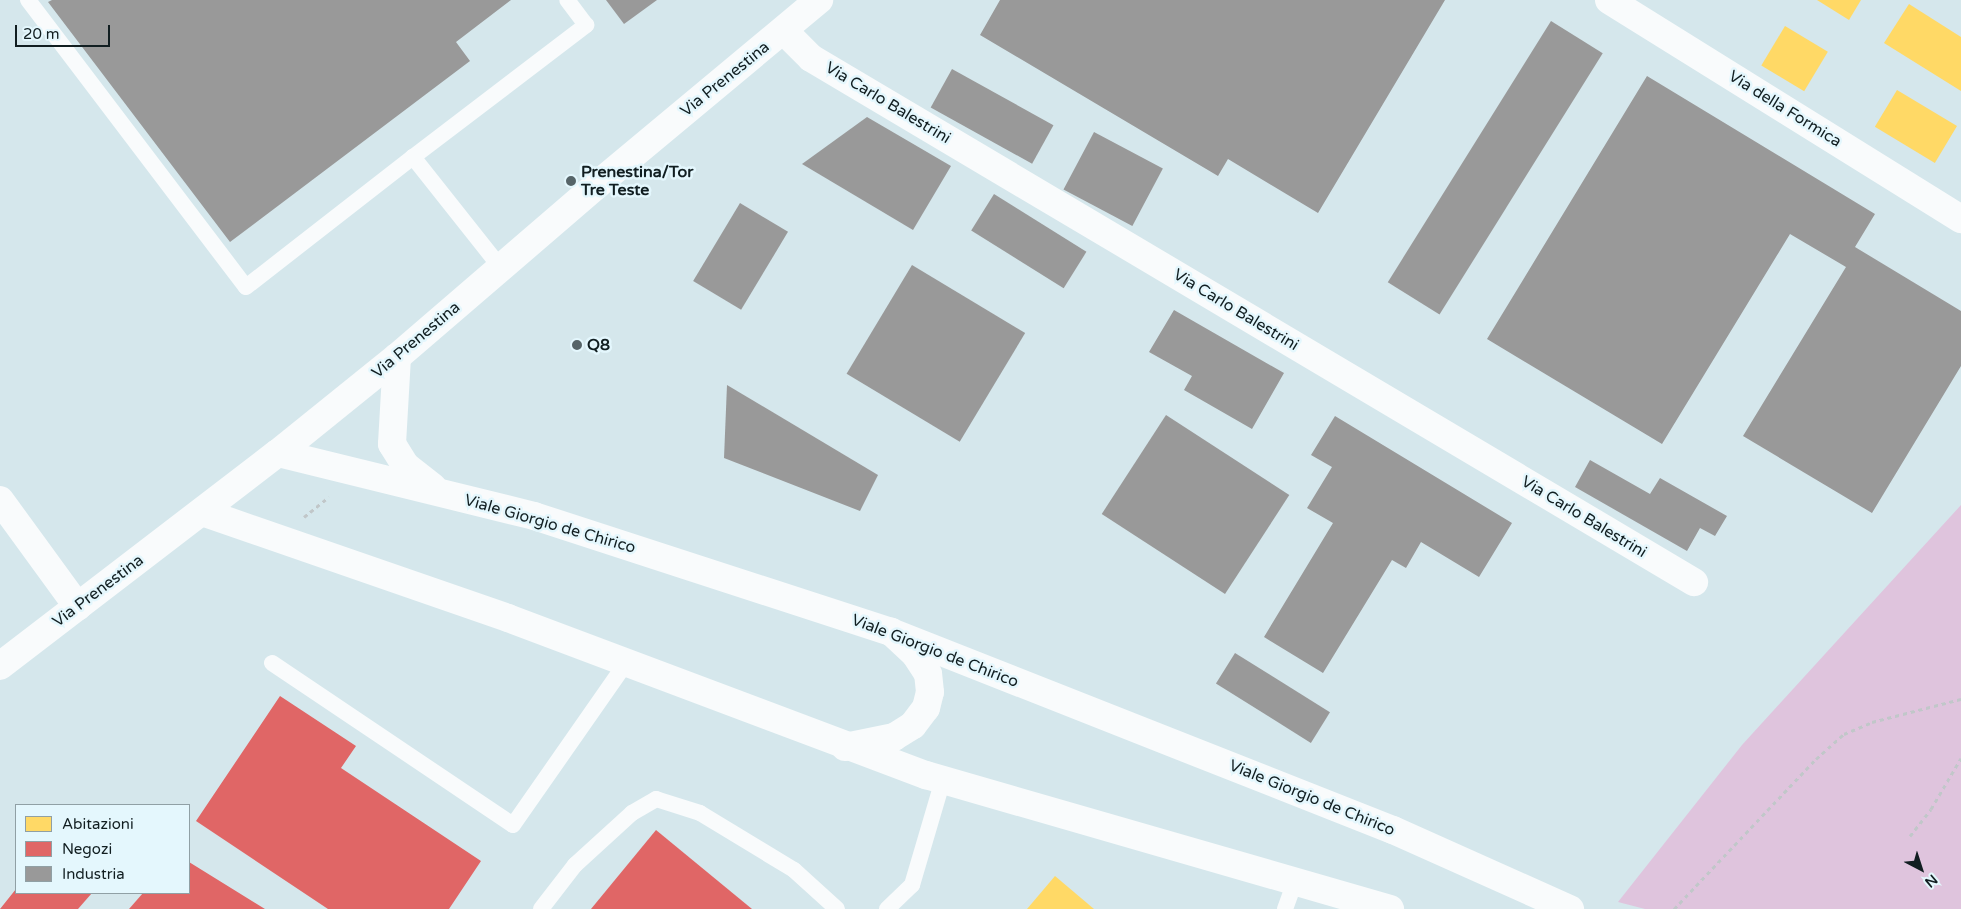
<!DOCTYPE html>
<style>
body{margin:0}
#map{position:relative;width:1961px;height:909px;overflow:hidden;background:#d5e7ec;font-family:"Varela Round",sans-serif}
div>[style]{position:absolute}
.green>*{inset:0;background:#dfc4dd}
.homes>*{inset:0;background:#ffd966;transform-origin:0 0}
.shops>*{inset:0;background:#e06666}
.industry>*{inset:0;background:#999;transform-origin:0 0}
.path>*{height:3px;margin-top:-1.5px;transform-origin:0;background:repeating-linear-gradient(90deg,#c1c7c9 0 4px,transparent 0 8px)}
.service>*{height:16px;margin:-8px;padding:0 8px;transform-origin:8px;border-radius:8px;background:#f9fbfc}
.minor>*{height:28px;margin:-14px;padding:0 14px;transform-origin:14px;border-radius:14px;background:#f9fbfc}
.tertiary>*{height:28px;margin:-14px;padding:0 14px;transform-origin:14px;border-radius:14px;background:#f9fbfc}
.dots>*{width:14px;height:14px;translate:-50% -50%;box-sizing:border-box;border:2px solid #e4f7fd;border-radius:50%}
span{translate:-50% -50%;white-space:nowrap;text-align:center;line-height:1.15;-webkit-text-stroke:5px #e4f7fd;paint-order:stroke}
.street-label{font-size:16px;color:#111e21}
.poi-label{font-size:16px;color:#111e21;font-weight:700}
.left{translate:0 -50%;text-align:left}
.legend{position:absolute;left:15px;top:804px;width:175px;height:90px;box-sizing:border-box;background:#e4f7fd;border:1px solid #90a0a5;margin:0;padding:6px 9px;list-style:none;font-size:15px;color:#111e21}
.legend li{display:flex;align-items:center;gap:10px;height:25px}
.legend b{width:25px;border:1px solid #90a0a5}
.north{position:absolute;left:1896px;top:844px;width:50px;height:50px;-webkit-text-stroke:4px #e4f7fd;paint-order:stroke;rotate:140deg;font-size:14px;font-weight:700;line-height:20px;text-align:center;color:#111e21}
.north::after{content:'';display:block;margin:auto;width:18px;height:22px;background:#111e21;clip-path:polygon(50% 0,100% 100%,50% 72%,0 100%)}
.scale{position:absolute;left:15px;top:25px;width:95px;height:22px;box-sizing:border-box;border:2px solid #111e21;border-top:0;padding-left:6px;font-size:15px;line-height:18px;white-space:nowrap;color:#111e21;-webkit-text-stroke:4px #e4f7fd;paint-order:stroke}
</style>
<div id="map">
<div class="green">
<i style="clip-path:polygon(1961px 505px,1961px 909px,1645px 909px,1618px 902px,1742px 745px)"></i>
</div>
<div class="homes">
<i style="clip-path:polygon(1817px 0,1861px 0,1849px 20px)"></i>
<i style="clip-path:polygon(1909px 4px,1961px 37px,1961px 91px,1884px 43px)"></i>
<i style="left:1785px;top:26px;width:50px;height:46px;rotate:31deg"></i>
<i style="left:1897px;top:90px;width:70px;height:43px;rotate:31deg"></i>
<i style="clip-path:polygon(1055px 876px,1094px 909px,1027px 909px)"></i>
</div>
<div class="shops">
<i style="clip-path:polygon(280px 696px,356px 746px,341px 768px,481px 861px,449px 909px,328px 909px,196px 821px)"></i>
<i style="clip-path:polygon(656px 830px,752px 909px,591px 909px)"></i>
<i style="clip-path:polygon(189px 862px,265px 909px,129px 909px,143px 893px,189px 893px)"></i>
<i style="clip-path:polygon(16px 889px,16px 893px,92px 893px,78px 909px,0 909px)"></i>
</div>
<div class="industry">
<i style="clip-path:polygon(52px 0,511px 0,456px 42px,470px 61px,230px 242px,48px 2px)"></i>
<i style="clip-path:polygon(606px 0,657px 0,624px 24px)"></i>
<i style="clip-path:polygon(1000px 0,1445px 0,1318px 213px,1228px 159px,1218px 176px,980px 35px)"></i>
<i style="left:1551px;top:21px;width:61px;height:308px;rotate:32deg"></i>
<i style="left:952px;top:69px;width:116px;height:44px;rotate:29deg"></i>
<i style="clip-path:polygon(1647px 76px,1875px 214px,1855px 247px,1961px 311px,1961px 366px,1872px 513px,1743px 436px,1846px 267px,1790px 234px,1662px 444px,1487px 339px)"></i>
<i style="clip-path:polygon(867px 117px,951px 166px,913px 230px,802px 164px)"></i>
<i style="left:1094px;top:132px;width:78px;height:65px;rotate:28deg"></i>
<i style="left:994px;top:194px;width:109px;height:43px;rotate:32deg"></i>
<i style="left:740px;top:203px;width:56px;height:91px;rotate:31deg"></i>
<i style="left:912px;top:265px;width:132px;height:127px;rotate:31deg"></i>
<i style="clip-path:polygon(1174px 310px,1284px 373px,1252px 429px,1184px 390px,1192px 376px,1149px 352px)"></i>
<i style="clip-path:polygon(727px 385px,878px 475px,860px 511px,724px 458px)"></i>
<i style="left:1166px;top:415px;width:147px;height:118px;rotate:33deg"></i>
<i style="clip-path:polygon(1335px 416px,1512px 523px,1479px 577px,1421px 542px,1406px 568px,1392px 560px,1323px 673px,1264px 637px,1333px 523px,1307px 508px,1332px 467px,1311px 455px)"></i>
<i style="clip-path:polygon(1590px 460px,1650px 494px,1660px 478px,1727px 516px,1715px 536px,1700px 528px,1687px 551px,1575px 487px)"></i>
<i style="left:1235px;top:653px;width:112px;height:36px;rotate:32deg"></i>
</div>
<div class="path">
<i style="left:304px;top:517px;width:32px;rotate:-39deg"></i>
<i style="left:1910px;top:836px;width:34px;rotate:-52deg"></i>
<i style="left:1931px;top:809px;width:59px;rotate:-59.5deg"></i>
<i style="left:1674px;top:909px;width:207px;rotate:-46.6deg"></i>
<i style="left:1816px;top:759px;width:38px;rotate:-42deg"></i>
<i style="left:1844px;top:734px;width:30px;rotate:-23deg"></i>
<i style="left:1872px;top:722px;width:92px;rotate:-14.5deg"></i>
</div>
<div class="service">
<i style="left:28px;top:0;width:360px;rotate:52.8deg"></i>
<i style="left:246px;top:287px;width:212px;rotate:-37.9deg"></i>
<i style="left:501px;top:268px;width:142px;rotate:-128.4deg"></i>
<i style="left:413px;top:157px;width:218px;rotate:-37.3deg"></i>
<i style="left:586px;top:25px;width:31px;rotate:-127deg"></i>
<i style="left:272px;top:663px;width:290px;rotate:33.9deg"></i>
<i style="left:513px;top:825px;width:198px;rotate:-55.1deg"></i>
<i style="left:541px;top:909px;width:56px;rotate:-52.3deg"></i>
<i style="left:575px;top:865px;width:77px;rotate:-42.4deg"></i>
<i style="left:632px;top:813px;width:28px;rotate:-30deg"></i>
<i style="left:656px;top:799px;width:46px;rotate:17.7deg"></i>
<i style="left:700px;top:813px;width:110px;rotate:31.2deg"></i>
<i style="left:794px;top:870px;width:58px;rotate:42.2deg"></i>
<i style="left:887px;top:909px;width:35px;rotate:-44deg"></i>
<i style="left:912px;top:885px;width:109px;rotate:-73.6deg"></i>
<i style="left:1285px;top:909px;width:30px;rotate:-70deg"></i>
</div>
<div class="minor">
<i style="left:1609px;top:0;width:415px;rotate:31.9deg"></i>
<i style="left:784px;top:31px;width:38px;rotate:45deg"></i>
<i style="left:811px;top:58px;width:1027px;rotate:30.69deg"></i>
<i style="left:845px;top:747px;width:50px;rotate:-11.5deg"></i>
<i style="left:894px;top:737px;width:22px;rotate:-32deg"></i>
<i style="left:913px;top:725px;width:21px;rotate:-53deg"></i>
<i style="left:926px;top:708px;width:16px;rotate:-76deg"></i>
<i style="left:930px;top:692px;width:18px;rotate:-96deg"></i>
<i style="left:928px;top:674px;width:24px;rotate:-123deg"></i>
<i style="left:915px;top:654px;width:33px;rotate:-137deg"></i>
</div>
<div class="tertiary">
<i style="left:397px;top:357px;width:87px;rotate:93.3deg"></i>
<i style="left:392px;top:444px;width:26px;rotate:58deg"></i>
<i style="left:406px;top:466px;width:34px;rotate:38deg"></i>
<i style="left:278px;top:453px;width:264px;rotate:13.8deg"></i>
<i style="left:534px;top:516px;width:375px;rotate:18deg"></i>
<i style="left:891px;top:632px;width:540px;rotate:21.53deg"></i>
<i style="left:1393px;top:830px;width:194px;rotate:24.1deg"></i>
<i style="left:0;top:500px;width:132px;rotate:53.9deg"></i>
<i style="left:202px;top:512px;width:324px;rotate:19.1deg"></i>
<i style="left:508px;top:618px;width:447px;rotate:20.6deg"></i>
<i style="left:926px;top:775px;width:483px;rotate:16.1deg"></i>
<i style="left:0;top:666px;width:350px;rotate:-37.5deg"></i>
<i style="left:278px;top:453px;width:153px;rotate:-38.9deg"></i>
<i style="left:397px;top:357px;width:265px;rotate:-40.7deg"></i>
<i style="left:598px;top:184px;width:288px;rotate:-39.8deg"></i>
</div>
<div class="dots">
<i style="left:571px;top:181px;background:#566468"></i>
<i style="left:577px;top:345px;background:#566468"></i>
</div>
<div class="street-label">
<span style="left:725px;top:79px;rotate:-39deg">Via Prenestina</span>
<span style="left:888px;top:103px;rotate:31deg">Via Carlo Balestrini</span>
<span style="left:1785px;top:109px;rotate:32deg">Via della Formica</span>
<span style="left:1236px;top:310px;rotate:31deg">Via Carlo Balestrini</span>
<span style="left:416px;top:340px;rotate:-40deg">Via Prenestina</span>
<span style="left:1584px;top:517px;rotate:31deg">Via Carlo Balestrini</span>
<span style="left:550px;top:524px;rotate:16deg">Viale Giorgio de Chirico</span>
<span style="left:98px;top:591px;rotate:-37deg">Via Prenestina</span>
<span style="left:935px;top:651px;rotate:21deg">Viale Giorgio de Chirico</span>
<span style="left:1312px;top:798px;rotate:22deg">Viale Giorgio de Chirico</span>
</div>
<div class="poi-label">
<span class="left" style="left:581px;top:181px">Prenestina/Tor<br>Tre Teste</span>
<span class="left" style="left:587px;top:345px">Q8</span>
</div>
<ul class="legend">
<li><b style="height:14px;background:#ffd966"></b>Abitazioni</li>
<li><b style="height:14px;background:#e06666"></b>Negozi</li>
<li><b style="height:14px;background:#999"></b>Industria</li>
</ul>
<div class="north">N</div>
<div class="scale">20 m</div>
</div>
